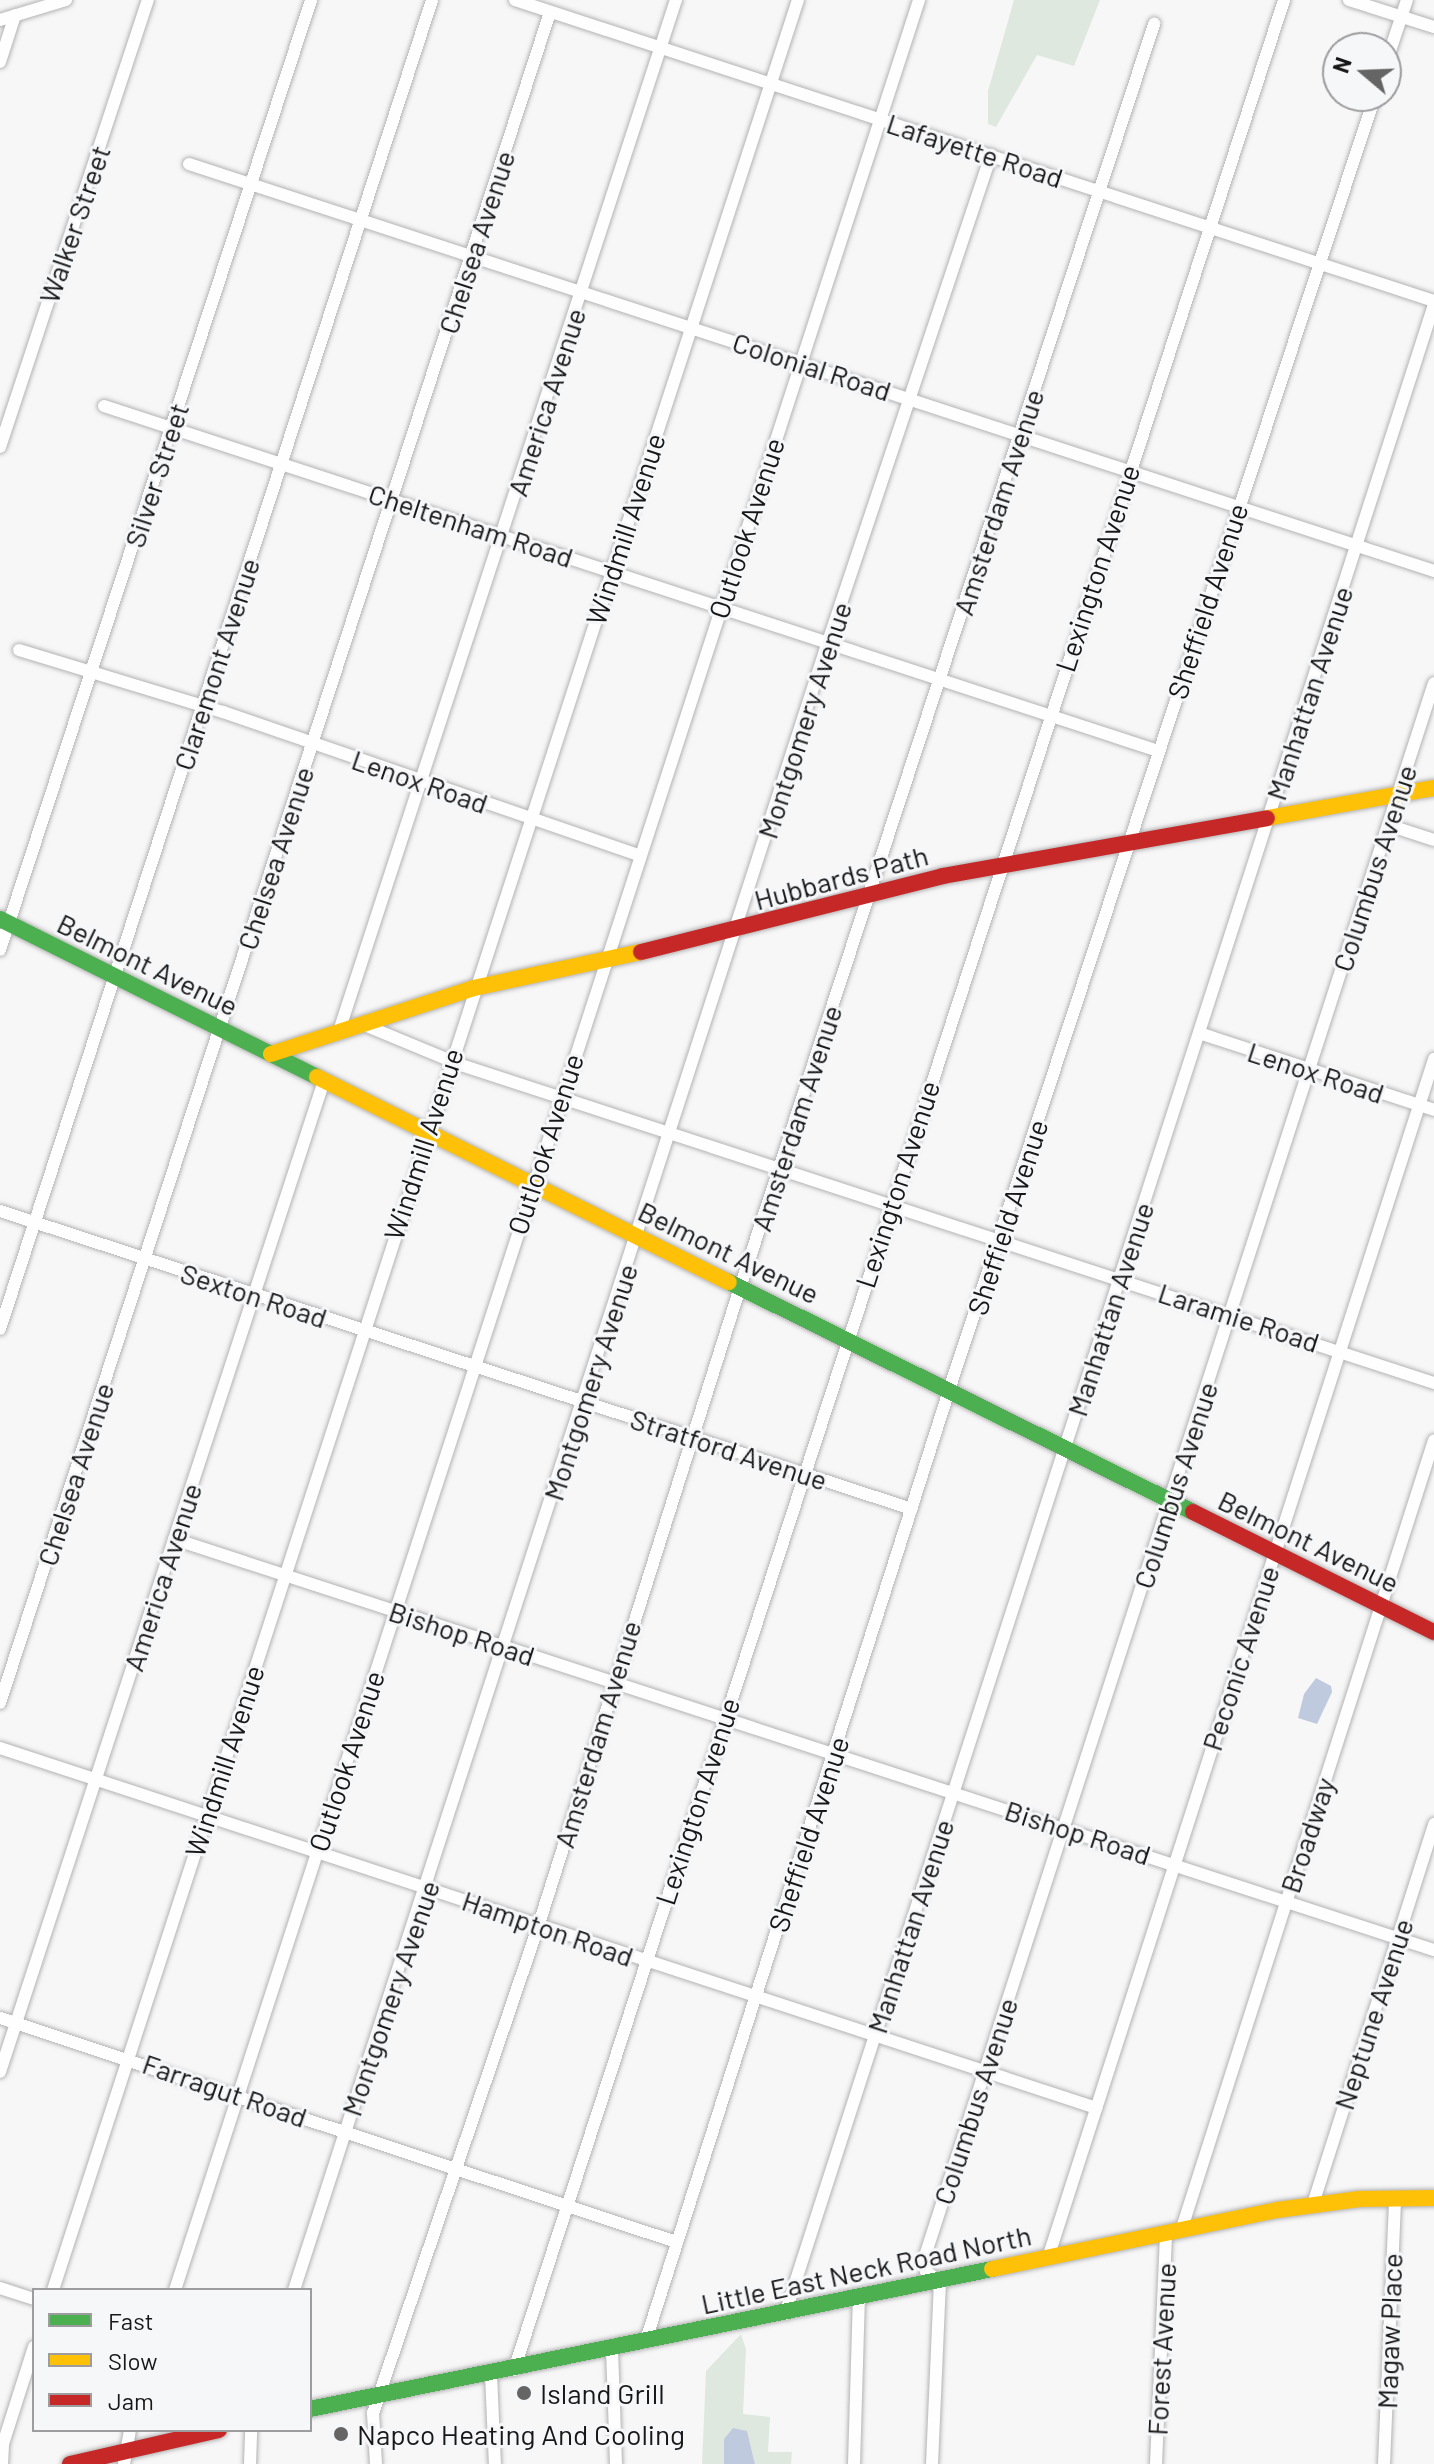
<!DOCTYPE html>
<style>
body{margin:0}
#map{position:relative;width:1434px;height:2464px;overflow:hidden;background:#f7f7f8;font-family:Barlow,sans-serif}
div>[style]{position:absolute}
.green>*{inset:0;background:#dfe8df}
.water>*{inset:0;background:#c0cade}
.roads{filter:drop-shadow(0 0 2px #b3b3b4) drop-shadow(0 0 2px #b3b3b4)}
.street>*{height:12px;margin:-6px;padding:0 6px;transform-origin:6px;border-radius:6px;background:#fefefe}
.fast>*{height:16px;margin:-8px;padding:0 8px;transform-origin:8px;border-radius:8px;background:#4caf50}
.slow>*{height:16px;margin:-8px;padding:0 8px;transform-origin:8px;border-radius:8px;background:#ffc107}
.jam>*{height:16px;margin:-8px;padding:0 8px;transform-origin:8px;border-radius:8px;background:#c62828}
.dots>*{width:22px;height:22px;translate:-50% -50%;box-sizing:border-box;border:4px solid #f6f7f9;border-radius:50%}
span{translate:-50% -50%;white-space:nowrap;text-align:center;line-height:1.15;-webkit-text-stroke:6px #f6f7f9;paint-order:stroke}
.street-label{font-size:28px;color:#171718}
.poi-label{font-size:28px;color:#171718}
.left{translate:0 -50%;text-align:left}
.legend{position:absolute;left:32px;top:2288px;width:280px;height:144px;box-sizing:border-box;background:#f6f7f9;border:2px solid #9d9d9f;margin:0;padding:10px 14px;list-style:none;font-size:24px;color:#171718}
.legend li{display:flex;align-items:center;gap:16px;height:40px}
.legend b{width:40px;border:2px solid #9d9d9f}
.north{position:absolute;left:1322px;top:32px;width:80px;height:80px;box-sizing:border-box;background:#f6f7f9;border:2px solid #9d9d9f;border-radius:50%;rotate:289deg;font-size:22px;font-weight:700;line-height:32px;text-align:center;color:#171718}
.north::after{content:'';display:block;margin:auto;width:28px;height:36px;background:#656566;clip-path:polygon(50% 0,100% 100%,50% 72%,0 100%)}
</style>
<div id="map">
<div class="green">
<i style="clip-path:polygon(1014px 0,1100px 0,1074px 66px,1037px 55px,996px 127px,988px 124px,988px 91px)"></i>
<i style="clip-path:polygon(741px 2334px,746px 2349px,743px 2414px,770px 2417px,768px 2452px,792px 2452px,791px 2464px,755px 2464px,749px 2439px,724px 2439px,724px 2464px,702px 2464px,706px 2371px)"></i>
</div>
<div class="water">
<i style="clip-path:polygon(1316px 1678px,1331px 1686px,1332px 1692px,1317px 1724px,1298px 1718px,1304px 1694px)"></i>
<i style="clip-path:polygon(733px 2428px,747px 2431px,755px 2464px,724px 2464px,724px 2439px)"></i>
</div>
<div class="roads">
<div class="street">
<i style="left:515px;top:0;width:967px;rotate:18.14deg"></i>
<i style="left:1349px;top:0;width:89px;rotate:17.6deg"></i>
<i style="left:0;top:20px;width:69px;rotate:-16.9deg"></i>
<i style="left:0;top:62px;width:49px;rotate:-72.3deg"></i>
<i style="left:1386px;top:63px;width:66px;rotate:-71.6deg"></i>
<i style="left:189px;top:164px;width:1310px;rotate:18.1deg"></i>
<i style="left:104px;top:406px;width:1109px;rotate:18.12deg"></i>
<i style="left:0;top:447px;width:471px;rotate:-71.7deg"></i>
<i style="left:19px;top:650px;width:213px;rotate:16.9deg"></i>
<i style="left:223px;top:712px;width:439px;rotate:19deg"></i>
<i style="left:1388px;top:825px;width:48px;rotate:18.1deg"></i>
<i style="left:0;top:950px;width:1000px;rotate:-71.87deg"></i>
<i style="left:362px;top:1024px;width:107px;rotate:22.5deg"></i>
<i style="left:461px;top:1065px;width:1024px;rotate:18.1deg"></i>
<i style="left:339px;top:1031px;width:1085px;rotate:-71.9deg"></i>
<i style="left:1199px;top:1033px;width:247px;rotate:18.1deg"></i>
<i style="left:0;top:1211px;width:959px;rotate:18.1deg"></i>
<i style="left:0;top:1329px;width:1397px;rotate:-71.99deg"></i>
<i style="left:174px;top:1539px;width:1325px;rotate:18.07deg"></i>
<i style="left:0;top:1703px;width:1778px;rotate:-71.98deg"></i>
<i style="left:0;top:1748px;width:1154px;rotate:18.18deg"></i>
<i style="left:0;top:2018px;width:712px;rotate:18.33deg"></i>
<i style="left:0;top:2072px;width:1043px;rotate:-71.9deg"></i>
<i style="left:1313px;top:2204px;width:399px;rotate:-72.3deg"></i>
<i style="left:1181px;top:2231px;width:830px;rotate:-72.26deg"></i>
<i style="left:1048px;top:2258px;width:1260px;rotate:-72.15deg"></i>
<i style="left:0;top:2288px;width:36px;rotate:18deg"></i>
<i style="left:53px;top:2290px;width:2408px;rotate:-71.98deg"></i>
<i style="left:175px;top:2290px;width:2408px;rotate:-72deg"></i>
<i style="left:294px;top:2290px;width:1729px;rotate:-72.05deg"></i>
<i style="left:827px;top:645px;width:517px;rotate:-71.49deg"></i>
<i style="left:785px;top:2314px;width:2111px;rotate:-72.1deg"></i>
<i style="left:646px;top:2340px;width:1007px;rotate:-72.3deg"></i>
<i style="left:952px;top:1381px;width:1353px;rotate:-71.78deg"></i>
<i style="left:612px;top:2349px;width:115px;rotate:88deg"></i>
<i style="left:514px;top:2370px;width:2492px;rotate:-72deg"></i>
<i style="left:491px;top:2374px;width:90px;rotate:87.5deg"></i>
<i style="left:2px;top:2464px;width:20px;rotate:-87deg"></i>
<i style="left:3px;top:2444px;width:102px;rotate:-72.3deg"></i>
<i style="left:124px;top:2464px;width:35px;rotate:-80deg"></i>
<i style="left:250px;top:2464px;width:34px;rotate:-88deg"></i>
<i style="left:376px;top:2464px;width:51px;rotate:-93.4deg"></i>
<i style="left:373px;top:2413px;width:516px;rotate:-71.25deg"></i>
<i style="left:539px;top:1924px;width:658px;rotate:-72.47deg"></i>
<i style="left:737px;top:1297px;width:1340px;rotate:-71.86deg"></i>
<i style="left:854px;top:2464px;width:166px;rotate:-88.3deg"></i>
<i style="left:932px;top:2464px;width:182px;rotate:-87.5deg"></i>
<i style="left:940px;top:2282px;width:18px;rotate:-142deg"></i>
<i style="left:926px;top:2271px;width:15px;rotate:-94deg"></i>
<i style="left:925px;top:2256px;width:1653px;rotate:-72.07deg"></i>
<i style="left:1156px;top:2464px;width:230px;rotate:-87.5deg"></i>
<i style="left:1384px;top:2464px;width:267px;rotate:-87.6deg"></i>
</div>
<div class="fast">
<i style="left:0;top:919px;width:354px;rotate:26.5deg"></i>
<i style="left:729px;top:1282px;width:518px;rotate:26.37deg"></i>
<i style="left:310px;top:2409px;width:696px;rotate:-11.6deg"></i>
</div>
<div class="slow">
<i style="left:1267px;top:818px;width:170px;rotate:-10.2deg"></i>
<i style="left:271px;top:1054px;width:213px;rotate:-18deg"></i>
<i style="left:474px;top:988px;width:171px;rotate:-12.2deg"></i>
<i style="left:317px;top:1077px;width:460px;rotate:26.5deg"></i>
<i style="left:992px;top:2269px;width:291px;rotate:-11.7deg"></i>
<i style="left:1277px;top:2210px;width:83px;rotate:-7.6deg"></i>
<i style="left:1359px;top:2199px;width:75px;rotate:-0.8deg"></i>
</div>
<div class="jam">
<i style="left:641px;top:952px;width:311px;rotate:-14.1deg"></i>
<i style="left:943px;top:876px;width:329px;rotate:-10.1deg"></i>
<i style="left:1193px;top:1512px;width:269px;rotate:26.5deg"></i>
<i style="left:70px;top:2464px;width:153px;rotate:-12.9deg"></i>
</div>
</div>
<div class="dots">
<i style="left:524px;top:2393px;background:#656566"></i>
<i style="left:341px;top:2434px;background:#656566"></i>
</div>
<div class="street-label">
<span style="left:975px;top:150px;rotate:18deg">Lafayette Road</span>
<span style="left:74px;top:224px;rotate:-71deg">Walker Street</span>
<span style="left:476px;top:242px;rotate:-72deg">Chelsea Avenue</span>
<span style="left:812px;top:366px;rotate:18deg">Colonial Road</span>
<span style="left:546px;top:402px;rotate:-72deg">America Avenue</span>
<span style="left:156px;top:475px;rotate:-72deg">Silver Street</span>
<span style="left:998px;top:502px;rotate:-72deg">Amsterdam Avenue</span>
<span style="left:471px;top:525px;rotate:18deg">Cheltenham Road</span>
<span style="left:746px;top:528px;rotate:-72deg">Outlook Avenue</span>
<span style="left:625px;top:529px;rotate:-72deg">Windmill Avenue</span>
<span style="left:1097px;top:568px;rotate:-72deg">Lexington Avenue</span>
<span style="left:1207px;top:601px;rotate:-72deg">Sheffield Avenue</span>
<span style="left:216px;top:664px;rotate:-72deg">Claremont Avenue</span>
<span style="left:1309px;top:693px;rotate:-72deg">Manhattan Avenue</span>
<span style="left:804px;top:720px;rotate:-72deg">Montgomery Avenue</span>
<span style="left:420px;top:781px;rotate:19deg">Lenox Road</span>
<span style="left:275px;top:858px;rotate:-72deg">Chelsea Avenue</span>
<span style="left:1374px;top:868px;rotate:-72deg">Columbus Avenue</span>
<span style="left:841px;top:877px;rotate:-15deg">Hubbards Path</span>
<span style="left:148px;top:964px;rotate:26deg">Belmont Avenue</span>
<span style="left:1316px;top:1072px;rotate:18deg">Lenox Road</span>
<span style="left:796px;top:1118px;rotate:-72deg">Amsterdam Avenue</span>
<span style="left:423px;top:1144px;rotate:-72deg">Windmill Avenue</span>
<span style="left:545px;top:1144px;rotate:-72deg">Outlook Avenue</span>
<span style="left:897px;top:1184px;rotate:-72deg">Lexington Avenue</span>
<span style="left:1007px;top:1217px;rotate:-72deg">Sheffield Avenue</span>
<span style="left:729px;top:1252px;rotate:26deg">Belmont Avenue</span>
<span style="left:254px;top:1295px;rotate:18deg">Sexton Road</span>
<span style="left:1110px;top:1309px;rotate:-72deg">Manhattan Avenue</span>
<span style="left:1239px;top:1317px;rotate:18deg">Laramie Road</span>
<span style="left:590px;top:1382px;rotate:-72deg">Montgomery Avenue</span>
<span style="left:729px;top:1449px;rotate:18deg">Stratford Avenue</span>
<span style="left:75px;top:1474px;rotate:-72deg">Chelsea Avenue</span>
<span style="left:1175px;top:1485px;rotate:-72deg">Columbus Avenue</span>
<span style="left:1309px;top:1541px;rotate:26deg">Belmont Avenue</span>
<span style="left:162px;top:1577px;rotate:-72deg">America Avenue</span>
<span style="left:462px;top:1633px;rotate:18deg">Bishop Road</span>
<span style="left:1240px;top:1658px;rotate:-72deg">Peconic Avenue</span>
<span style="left:597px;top:1734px;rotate:-73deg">Amsterdam Avenue</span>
<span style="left:224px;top:1761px;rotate:-72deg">Windmill Avenue</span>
<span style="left:346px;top:1761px;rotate:-72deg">Outlook Avenue</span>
<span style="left:697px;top:1801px;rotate:-72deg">Lexington Avenue</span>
<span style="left:1078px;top:1832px;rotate:18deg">Bishop Road</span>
<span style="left:808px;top:1834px;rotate:-72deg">Sheffield Avenue</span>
<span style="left:1307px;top:1835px;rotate:-72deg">Broadway</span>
<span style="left:910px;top:1926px;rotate:-72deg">Manhattan Avenue</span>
<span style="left:548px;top:1928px;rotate:19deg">Hampton Road</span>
<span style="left:390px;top:1998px;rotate:-71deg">Montgomery Avenue</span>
<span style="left:1373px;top:2014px;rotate:-72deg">Neptune Avenue</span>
<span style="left:225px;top:2090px;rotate:19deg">Farragut Road</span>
<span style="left:975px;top:2101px;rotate:-72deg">Columbus Avenue</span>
<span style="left:866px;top:2269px;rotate:-12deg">Little East Neck Road North</span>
<span style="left:1389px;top:2331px;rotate:-88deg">Magaw Place</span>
<span style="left:1161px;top:2349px;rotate:-87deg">Forest Avenue</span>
</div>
<div class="poi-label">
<span class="left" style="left:540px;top:2393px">Island Grill</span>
<span class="left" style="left:357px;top:2434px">Napco Heating And Cooling</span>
</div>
<ul class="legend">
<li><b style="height:10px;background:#4caf50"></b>Fast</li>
<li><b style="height:10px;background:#ffc107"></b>Slow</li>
<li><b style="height:10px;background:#c62828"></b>Jam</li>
</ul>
<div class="north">N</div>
</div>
